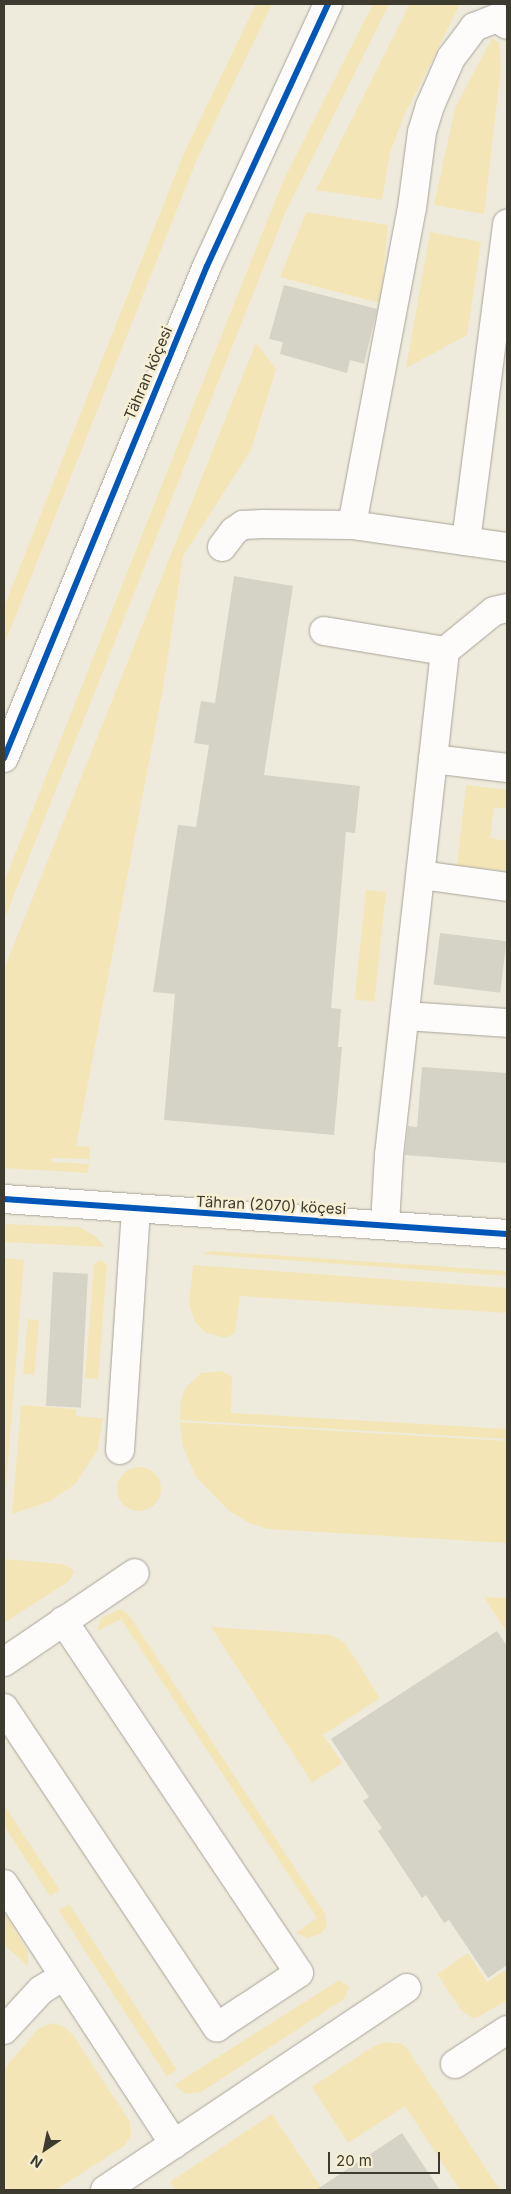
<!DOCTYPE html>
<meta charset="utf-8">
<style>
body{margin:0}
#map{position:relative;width:511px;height:2194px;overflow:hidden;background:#efebdc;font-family:Inter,sans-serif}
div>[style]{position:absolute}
.green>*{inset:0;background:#f3e5b6;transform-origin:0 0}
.round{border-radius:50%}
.building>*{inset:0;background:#d5d2c6;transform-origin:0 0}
.roads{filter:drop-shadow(0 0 1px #a7a499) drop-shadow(0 0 1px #a7a499)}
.minor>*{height:28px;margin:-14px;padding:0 14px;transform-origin:14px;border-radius:14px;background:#fdfcfa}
.cycleway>*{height:6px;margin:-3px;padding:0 3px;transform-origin:3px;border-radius:3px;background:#0057b8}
span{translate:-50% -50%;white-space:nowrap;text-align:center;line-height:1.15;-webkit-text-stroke:5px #f7efd4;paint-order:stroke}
.street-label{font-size:15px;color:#3d3a2f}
.frame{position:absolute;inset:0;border:5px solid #3d3a2f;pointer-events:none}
.north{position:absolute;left:20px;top:2124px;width:50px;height:50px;-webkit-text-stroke:4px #f7efd4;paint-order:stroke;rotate:214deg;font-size:14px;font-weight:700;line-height:20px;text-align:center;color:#3d3a2f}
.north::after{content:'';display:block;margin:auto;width:18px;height:22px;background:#3d3a2f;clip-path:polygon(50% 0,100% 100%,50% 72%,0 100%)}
.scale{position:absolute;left:328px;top:2152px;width:112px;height:22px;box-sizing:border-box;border:2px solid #3d3a2f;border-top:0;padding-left:6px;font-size:15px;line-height:18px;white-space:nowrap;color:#3d3a2f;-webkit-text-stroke:4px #f7efd4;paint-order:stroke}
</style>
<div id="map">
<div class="green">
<i style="clip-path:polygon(256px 4px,272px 4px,197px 159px,4px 645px,4px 607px,184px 153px)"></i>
<i style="clip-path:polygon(373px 4px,389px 4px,286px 211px,4px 920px,4px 882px,257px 246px,285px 177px)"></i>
<i style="clip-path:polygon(410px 4px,460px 4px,403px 118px,390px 153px,382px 200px,316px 190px)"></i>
<i style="clip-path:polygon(492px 38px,499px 43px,501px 68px,484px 214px,434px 205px,455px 108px)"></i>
<i style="clip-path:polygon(306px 212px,388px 225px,380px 303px,280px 277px)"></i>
<i style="clip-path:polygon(430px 232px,481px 242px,467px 335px,406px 368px)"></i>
<i style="clip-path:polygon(256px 343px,276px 369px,251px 450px,183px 556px,163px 688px,76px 1146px,90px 1147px,89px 1159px,51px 1158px,51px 1162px,89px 1164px,88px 1173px,4px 1168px,4px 969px)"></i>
<i style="clip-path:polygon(466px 785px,507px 790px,507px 809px,494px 807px,490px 838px,507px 841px,507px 871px,457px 865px)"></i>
<i style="left:366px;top:890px;width:20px;height:110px;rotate:6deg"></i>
<i style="clip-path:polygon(4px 1224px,79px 1227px,95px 1236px,105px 1247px,4px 1242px)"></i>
<i style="clip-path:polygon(212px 1251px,507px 1271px,507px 1276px,201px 1254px)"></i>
<i style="clip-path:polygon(4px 1258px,24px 1260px,4px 1513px)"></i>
<i style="clip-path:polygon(101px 1260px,107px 1265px,98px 1379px,85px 1378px,94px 1264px)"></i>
<i style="clip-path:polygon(193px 1265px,507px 1288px,507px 1313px,240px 1296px,235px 1332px,228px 1337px,221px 1337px,205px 1332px,195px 1322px,189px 1304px)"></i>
<i style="left:28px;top:1319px;width:11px;height:55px;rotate:5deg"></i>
<i style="clip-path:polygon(221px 1371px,232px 1377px,231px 1413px,507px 1429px,507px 1439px,180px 1420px,181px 1400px,186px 1387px,201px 1373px)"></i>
<i style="clip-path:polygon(21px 1405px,76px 1409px,76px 1416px,103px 1418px,97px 1451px,75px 1484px,51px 1501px,12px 1514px)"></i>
<i style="clip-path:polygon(180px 1422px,507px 1441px,507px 1543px,268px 1529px,249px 1523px,228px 1510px,196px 1477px,183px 1447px)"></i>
<i class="round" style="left:117px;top:1467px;width:44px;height:44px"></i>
<i style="clip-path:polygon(4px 1559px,62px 1564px,72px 1569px,74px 1573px,69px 1581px,4px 1623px)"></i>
<i style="clip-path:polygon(484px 1597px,507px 1598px,507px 1632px)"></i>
<i style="clip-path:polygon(121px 1609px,129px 1615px,325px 1914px,327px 1926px,320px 1934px,308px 1938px,296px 1933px,317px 1918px,121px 1619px,97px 1631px,101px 1618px)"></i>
<i style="clip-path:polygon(211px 1627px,331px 1635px,345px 1643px,380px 1698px,323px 1735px,342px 1763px,312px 1783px)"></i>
<i style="clip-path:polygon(4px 1805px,60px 1890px,50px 1896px,4px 1826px)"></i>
<i style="left:69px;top:1904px;width:198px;height:12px;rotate:57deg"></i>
<i style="clip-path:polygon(4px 1913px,28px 1952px,28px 1966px,4px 1945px)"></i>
<i style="clip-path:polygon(468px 1953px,487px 1982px,507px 1969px,507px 2000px,478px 2017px,472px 2018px,461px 2010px,437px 1974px)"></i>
<i style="clip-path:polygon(339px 1980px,349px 1987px,344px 1999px,201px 2092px,186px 2094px,174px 2085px)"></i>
<i style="clip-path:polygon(51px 2023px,63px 2026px,73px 2035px,130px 2122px,131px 2136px,124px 2146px,56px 2190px,4px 2190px,4px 2069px,38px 2029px)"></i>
<i style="clip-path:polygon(388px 2042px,402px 2044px,408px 2050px,500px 2190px,460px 2190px,405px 2106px,348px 2143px,312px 2087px,374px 2046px)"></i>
<i style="clip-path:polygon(272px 2114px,323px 2190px,176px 2190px,170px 2182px)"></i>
</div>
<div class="building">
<i style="clip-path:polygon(284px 285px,377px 309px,364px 364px,350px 360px,347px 373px,280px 354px,283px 342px,269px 339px)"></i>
<i style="clip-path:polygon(234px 576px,293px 586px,264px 775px,360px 786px,355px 833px,346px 832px,331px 1008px,341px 1009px,338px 1047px,342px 1047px,334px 1135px,164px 1120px,175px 994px,153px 992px,178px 825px,196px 827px,209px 745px,194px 743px,201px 701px,215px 703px)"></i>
<i style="left:440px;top:933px;width:67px;height:52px;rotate:7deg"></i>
<i style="clip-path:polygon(422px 1067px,507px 1073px,507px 1163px,405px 1155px,408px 1126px,417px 1127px)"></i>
<i style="left:53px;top:1272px;width:35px;height:134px;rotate:3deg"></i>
<i style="clip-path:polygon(497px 1631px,507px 1646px,507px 1965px,488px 1978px,449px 1920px,444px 1923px,426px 1895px,422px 1898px,378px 1831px,382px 1828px,363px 1801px,369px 1797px,331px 1739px)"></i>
<i style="clip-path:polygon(402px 2133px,440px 2190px,316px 2190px)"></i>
</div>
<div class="roads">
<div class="minor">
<i style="left:352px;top:525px;width:323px;rotate:-79.3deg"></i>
<i style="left:412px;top:208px;width:77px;rotate:-82.5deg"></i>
<i style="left:422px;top:132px;width:27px;rotate:-73deg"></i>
<i style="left:430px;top:106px;width:52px;rotate:-66.4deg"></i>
<i style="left:451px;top:58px;width:39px;rotate:-53deg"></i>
<i style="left:474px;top:27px;width:26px;rotate:-21deg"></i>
<i style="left:498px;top:18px;width:11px;rotate:38deg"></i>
<i style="left:466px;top:541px;width:320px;rotate:-82.6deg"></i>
<i style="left:222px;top:547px;width:20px;rotate:-53deg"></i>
<i style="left:234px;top:531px;width:11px;rotate:-34deg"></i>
<i style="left:243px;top:525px;width:20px;rotate:-3deg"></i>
<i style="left:263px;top:524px;width:89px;rotate:0.6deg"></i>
<i style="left:352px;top:525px;width:157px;rotate:8.1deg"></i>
<i style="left:324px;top:631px;width:123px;rotate:9.4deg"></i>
<i style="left:4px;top:758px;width:532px;rotate:-67.58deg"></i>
<i style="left:207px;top:266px;width:289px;rotate:-65.2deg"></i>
<i style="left:433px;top:759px;width:75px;rotate:6.9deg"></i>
<i style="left:421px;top:875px;width:87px;rotate:7.9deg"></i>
<i style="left:405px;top:1016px;width:102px;rotate:3.9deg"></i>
<i style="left:4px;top:1199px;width:504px;rotate:3.98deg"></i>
<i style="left:385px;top:1224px;width:69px;rotate:-86.7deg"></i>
<i style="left:389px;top:1155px;width:507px;rotate:-83.66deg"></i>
<i style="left:445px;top:651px;width:63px;rotate:-39.2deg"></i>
<i style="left:494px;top:611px;width:13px;rotate:-13deg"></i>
<i style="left:120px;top:1450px;width:241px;rotate:-86.2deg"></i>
<i style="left:4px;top:1662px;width:158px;rotate:-34.2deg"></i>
<i style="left:4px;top:1708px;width:384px;rotate:56.3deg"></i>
<i style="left:217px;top:2027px;width:98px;rotate:-33.4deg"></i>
<i style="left:299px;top:1973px;width:424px;rotate:-123.8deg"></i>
<i style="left:4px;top:1884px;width:311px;rotate:56.8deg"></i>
<i style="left:4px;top:2030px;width:54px;rotate:-47.2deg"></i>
<i style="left:41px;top:1990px;width:27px;rotate:-31deg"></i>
<i style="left:455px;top:2064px;width:62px;rotate:-33.2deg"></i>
<i style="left:105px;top:2190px;width:363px;rotate:-33.8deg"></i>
</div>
</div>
<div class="cycleway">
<i style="left:4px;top:758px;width:532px;rotate:-67.58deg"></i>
<i style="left:207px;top:266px;width:289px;rotate:-65.2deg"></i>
<i style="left:4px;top:1199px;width:504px;rotate:3.98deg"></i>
</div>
<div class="street-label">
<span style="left:148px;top:373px;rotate:-67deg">Tähran köçesi</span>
<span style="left:271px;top:1205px;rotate:3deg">Tähran (2070) köçesi</span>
</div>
<div class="frame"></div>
<div class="north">N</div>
<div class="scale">20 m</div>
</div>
